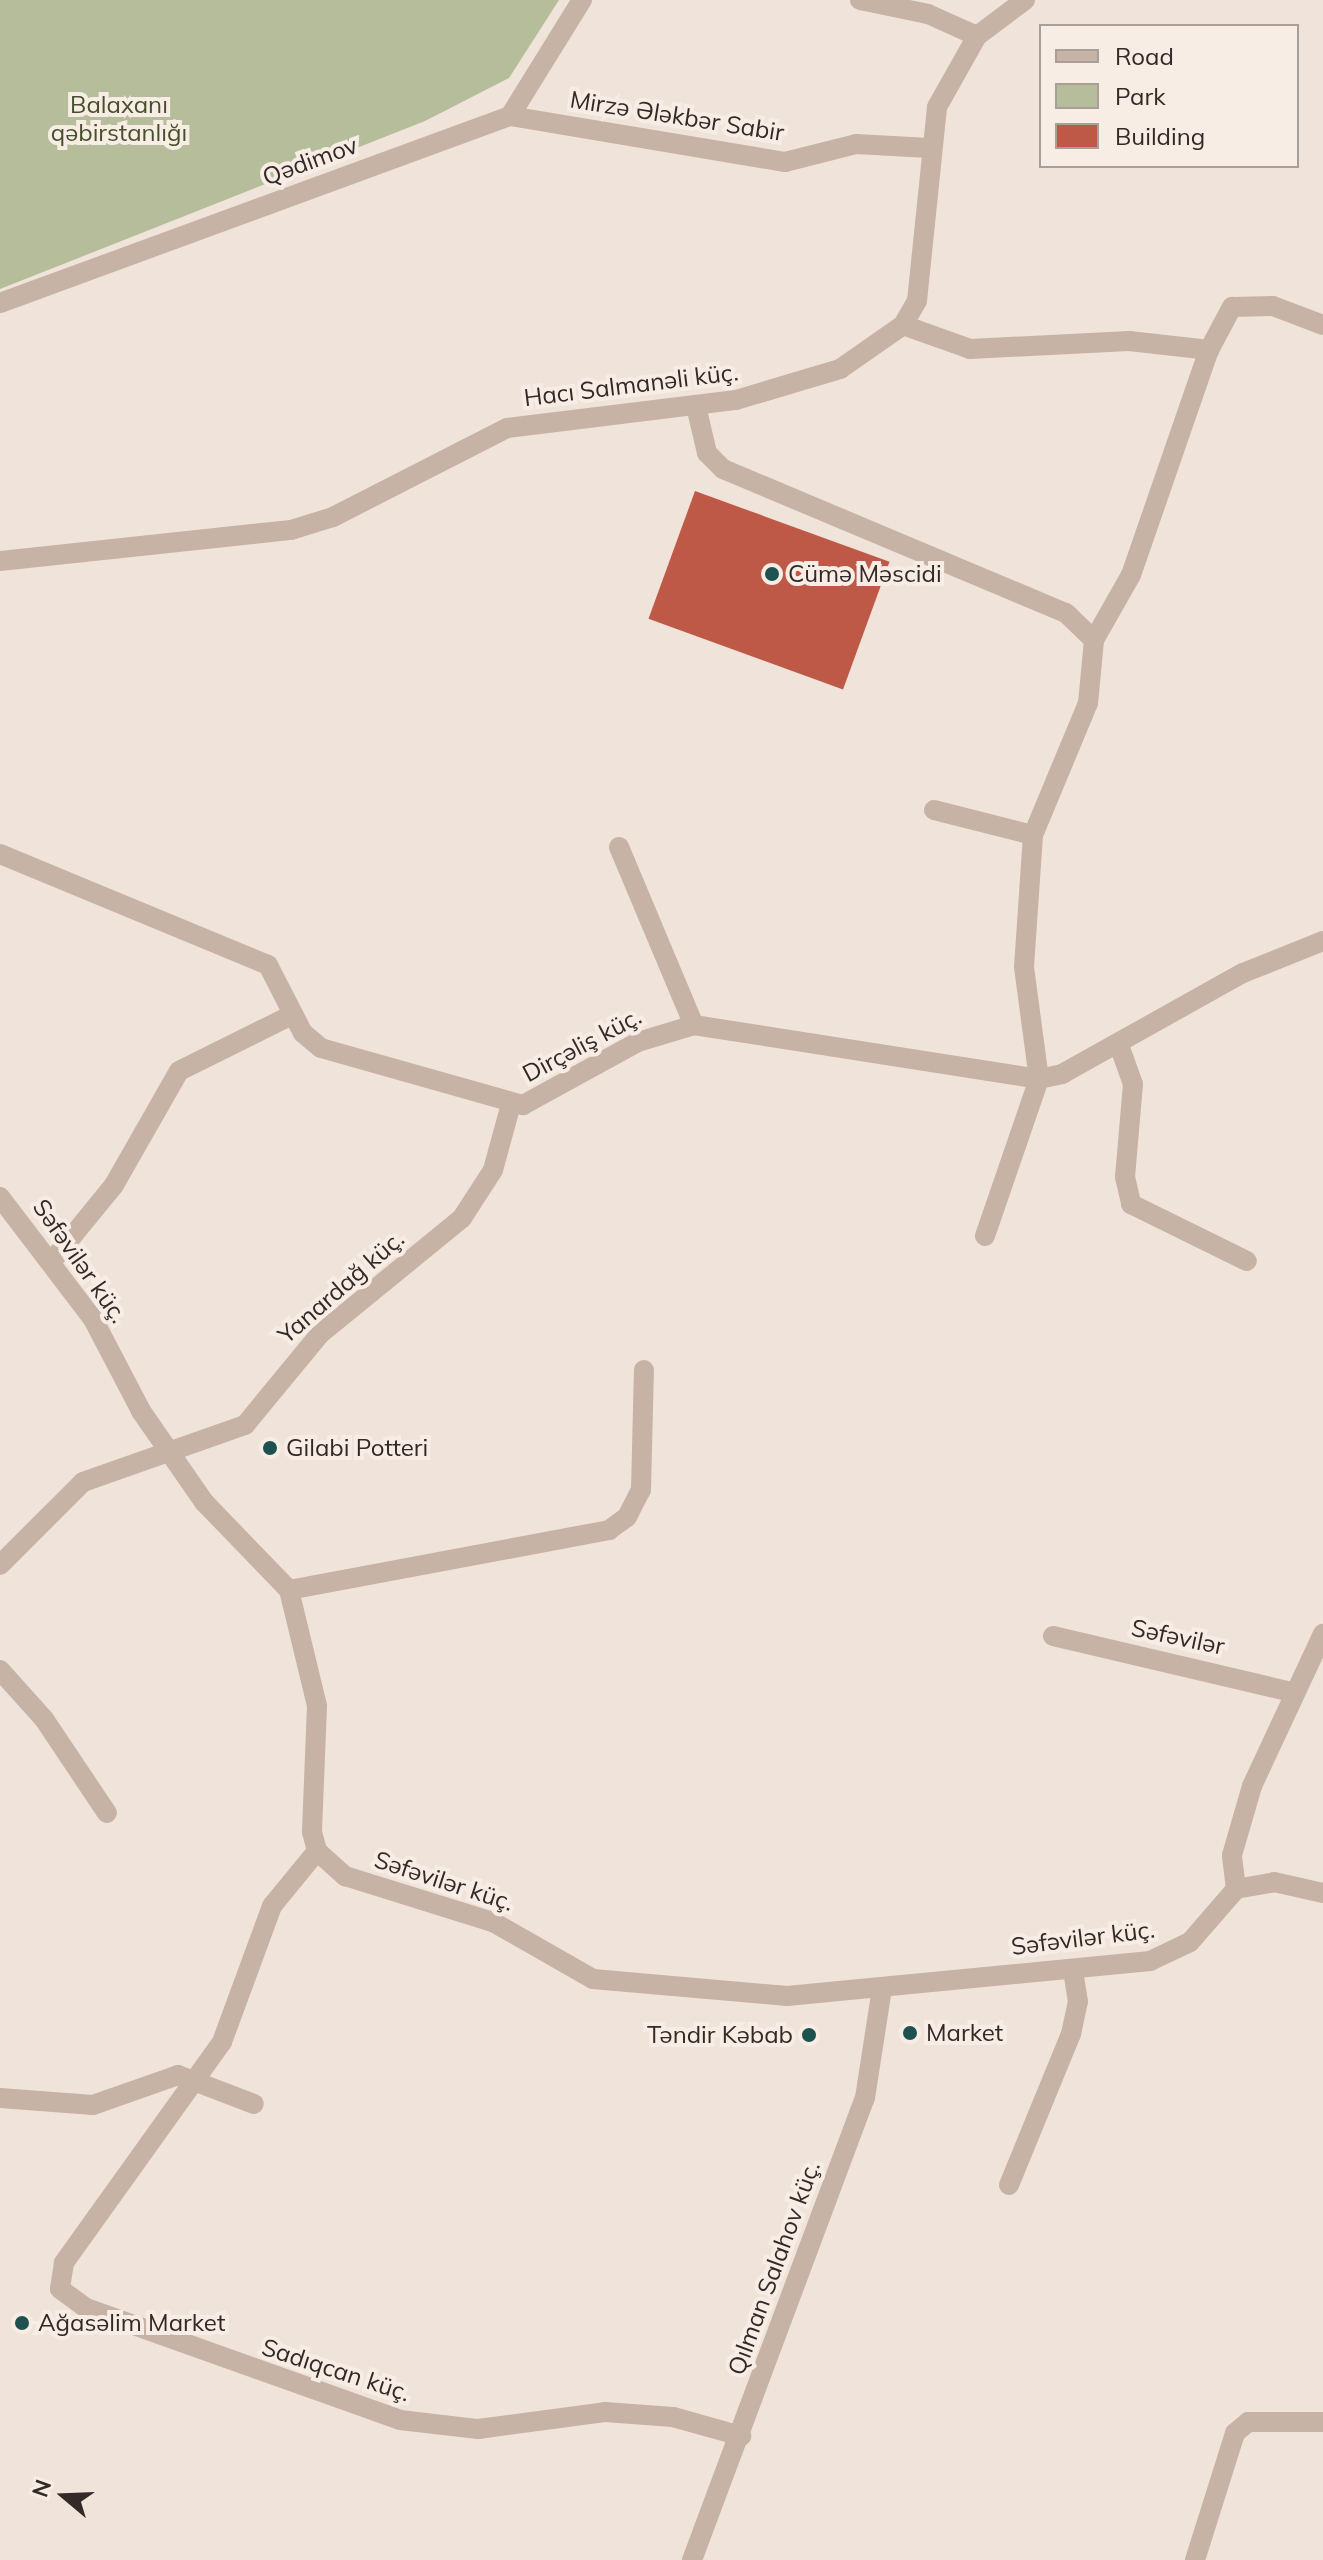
<!DOCTYPE html>
<meta charset="utf-8">
<style>
body{margin:0}
#map{position:relative;width:1323px;height:2560px;overflow:hidden;background:#f0e3d9;font-family:Mulish,sans-serif}
div>[style]{position:absolute}
.green>*{inset:0;background:#b5bd9a}
.building>*{inset:0;background:#bf5947;transform-origin:0 0}
.minor>*{height:20px;margin:-10px;padding:0 10px;transform-origin:10px;border-radius:10px;background:#c7b2a6}
.dots>*{width:22px;height:22px;translate:-50% -50%;box-sizing:border-box;border:4px solid #f8ede5;border-radius:50%}
span{translate:-50% -50%;white-space:nowrap;text-align:center;line-height:1.15;-webkit-text-stroke:8px #f8ede5;paint-order:stroke}
.park-label{font-size:24px;color:#46502c}
.street-label{font-size:24px;color:#332926}
.poi-label{font-size:24px;color:#332926}
.left{translate:0 -50%;text-align:left}
.right{translate:-100% -50%;text-align:right}
.legend{position:absolute;left:1039px;top:24px;width:260px;height:144px;box-sizing:border-box;background:#f8ede5;border:2px solid #a99f99;margin:0;padding:10px 14px;list-style:none;font-size:24px;color:#332926}
.legend li{display:flex;align-items:center;gap:16px;height:40px}
.legend b{width:40px;border:2px solid #a99f99}
.north{position:absolute;left:24px;top:2456px;width:80px;height:80px;-webkit-text-stroke:6px #f8ede5;paint-order:stroke;rotate:289deg;font-size:22px;font-weight:700;line-height:32px;text-align:center;color:#332926}
.north::after{content:'';display:block;margin:auto;width:28px;height:36px;background:#332926;clip-path:polygon(50% 0,100% 100%,50% 72%,0 100%)}
</style>
<div id="map">
<div class="green">
<i style="clip-path:polygon(0 0,559px 0,509px 78px,425px 121px,0 289px)"></i>
</div>
<div class="building">
<i style="left:695px;top:491px;width:207px;height:136px;rotate:20deg"></i>
</div>
<div class="minor">
<i style="left:860px;top:0;width:69px;rotate:11.6deg"></i>
<i style="left:928px;top:14px;width:54px;rotate:24.2deg"></i>
<i style="left:510px;top:116px;width:279px;rotate:9.5deg"></i>
<i style="left:785px;top:162px;width:73px;rotate:-14.2deg"></i>
<i style="left:856px;top:144px;width:73px;rotate:3.1deg"></i>
<i style="left:0;top:303px;width:543px;rotate:-20.14deg"></i>
<i style="left:510px;top:116px;width:137px;rotate:-58.2deg"></i>
<i style="left:903px;top:325px;width:71px;rotate:19.7deg"></i>
<i style="left:970px;top:349px;width:159px;rotate:-2.9deg"></i>
<i style="left:1129px;top:341px;width:81px;rotate:6.4deg"></i>
<i style="left:696px;top:406px;width:48px;rotate:76.8deg"></i>
<i style="left:707px;top:453px;width:23px;rotate:45deg"></i>
<i style="left:723px;top:469px;width:372px;rotate:22.8deg"></i>
<i style="left:1066px;top:613px;width:39px;rotate:44deg"></i>
<i style="left:1094px;top:640px;width:63px;rotate:95.4deg"></i>
<i style="left:1088px;top:703px;width:143px;rotate:112.6deg"></i>
<i style="left:1033px;top:835px;width:132px;rotate:93.9deg"></i>
<i style="left:1024px;top:967px;width:113px;rotate:82.4deg"></i>
<i style="left:1039px;top:1079px;width:166px;rotate:109deg"></i>
<i style="left:0;top:561px;width:293px;rotate:-6.1deg"></i>
<i style="left:291px;top:530px;width:44px;rotate:-17.2deg"></i>
<i style="left:333px;top:517px;width:195px;rotate:-27.1deg"></i>
<i style="left:507px;top:428px;width:231px;rotate:-7deg"></i>
<i style="left:736px;top:400px;width:109px;rotate:-16.6deg"></i>
<i style="left:840px;top:369px;width:77px;rotate:-34.9deg"></i>
<i style="left:903px;top:325px;width:28px;rotate:-60deg"></i>
<i style="left:917px;top:301px;width:195px;rotate:-84.1deg"></i>
<i style="left:937px;top:107px;width:81px;rotate:-60.6deg"></i>
<i style="left:977px;top:36px;width:60px;rotate:-36.9deg"></i>
<i style="left:1094px;top:640px;width:75px;rotate:-60.4deg"></i>
<i style="left:1131px;top:575px;width:238px;rotate:-70.9deg"></i>
<i style="left:1209px;top:350px;width:49px;rotate:-61.9deg"></i>
<i style="left:1232px;top:307px;width:41px;rotate:-1.4deg"></i>
<i style="left:1273px;top:306px;width:53px;rotate:20.8deg"></i>
<i style="left:934px;top:810px;width:102px;rotate:14.2deg"></i>
<i style="left:619px;top:847px;width:193px;rotate:67.2deg"></i>
<i style="left:0;top:854px;width:290px;rotate:22.5deg"></i>
<i style="left:268px;top:965px;width:76px;rotate:62.8deg"></i>
<i style="left:303px;top:1033px;width:23px;rotate:40deg"></i>
<i style="left:321px;top:1048px;width:210px;rotate:15.8deg"></i>
<i style="left:523px;top:1105px;width:131px;rotate:-28.7deg"></i>
<i style="left:638px;top:1042px;width:59px;rotate:-16.9deg"></i>
<i style="left:694px;top:1025px;width:349px;rotate:8.9deg"></i>
<i style="left:1039px;top:1079px;width:24px;rotate:-12deg"></i>
<i style="left:1062px;top:1074px;width:207px;rotate:-29.2deg"></i>
<i style="left:1243px;top:973px;width:86px;rotate:-21.8deg"></i>
<i style="left:1119px;top:1045px;width:41px;rotate:70.3deg"></i>
<i style="left:1133px;top:1084px;width:93px;rotate:94.9deg"></i>
<i style="left:1125px;top:1177px;width:28px;rotate:77deg"></i>
<i style="left:1131px;top:1204px;width:129px;rotate:26.2deg"></i>
<i style="left:0;top:1197px;width:153px;rotate:52.7deg"></i>
<i style="left:93px;top:1319px;width:104px;rotate:62.4deg"></i>
<i style="left:141px;top:1411px;width:111px;rotate:55.3deg"></i>
<i style="left:204px;top:1502px;width:122px;rotate:46deg"></i>
<i style="left:289px;top:1590px;width:119px;rotate:76.4deg"></i>
<i style="left:317px;top:1706px;width:126px;rotate:92.3deg"></i>
<i style="left:312px;top:1832px;width:20px;rotate:75deg"></i>
<i style="left:317px;top:1851px;width:38px;rotate:42deg"></i>
<i style="left:345px;top:1876px;width:155px;rotate:17.3deg"></i>
<i style="left:493px;top:1922px;width:115px;rotate:29.7deg"></i>
<i style="left:593px;top:1979px;width:195px;rotate:5deg"></i>
<i style="left:787px;top:1996px;width:365px;rotate:-5.5deg"></i>
<i style="left:1150px;top:1961px;width:44px;rotate:-25.4deg"></i>
<i style="left:1190px;top:1942px;width:70px;rotate:-49deg"></i>
<i style="left:1236px;top:1889px;width:39px;rotate:-10deg"></i>
<i style="left:1274px;top:1882px;width:50px;rotate:12.7deg"></i>
<i style="left:52px;top:1261px;width:98px;rotate:-50.8deg"></i>
<i style="left:114px;top:1185px;width:131px;rotate:-60.3deg"></i>
<i style="left:179px;top:1071px;width:126px;rotate:-26.4deg"></i>
<i style="left:0;top:1565px;width:117px;rotate:-45deg"></i>
<i style="left:83px;top:1482px;width:172px;rotate:-19.4deg"></i>
<i style="left:245px;top:1425px;width:118px;rotate:-50.5deg"></i>
<i style="left:320px;top:1334px;width:183px;rotate:-39.2deg"></i>
<i style="left:462px;top:1218px;width:57px;rotate:-57.1deg"></i>
<i style="left:493px;top:1170px;width:68px;rotate:-74.7deg"></i>
<i style="left:289px;top:1590px;width:326px;rotate:-10.6deg"></i>
<i style="left:609px;top:1530px;width:22px;rotate:-36deg"></i>
<i style="left:627px;top:1517px;width:30px;rotate:-63deg"></i>
<i style="left:641px;top:1490px;width:120px;rotate:-88.6deg"></i>
<i style="left:1053px;top:1636px;width:244px;rotate:13.2deg"></i>
<i style="left:0;top:1670px;width:66px;rotate:48.1deg"></i>
<i style="left:44px;top:1719px;width:113px;rotate:56.2deg"></i>
<i style="left:317px;top:1851px;width:71px;rotate:129.3deg"></i>
<i style="left:272px;top:1906px;width:145px;rotate:110.2deg"></i>
<i style="left:222px;top:2042px;width:272px;rotate:125.6deg"></i>
<i style="left:64px;top:2263px;width:26px;rotate:99deg"></i>
<i style="left:60px;top:2289px;width:32px;rotate:36deg"></i>
<i style="left:86px;top:2308px;width:333px;rotate:19.6deg"></i>
<i style="left:400px;top:2420px;width:79px;rotate:6.6deg"></i>
<i style="left:478px;top:2429px;width:128px;rotate:-7.6deg"></i>
<i style="left:605px;top:2412px;width:68px;rotate:4.2deg"></i>
<i style="left:673px;top:2417px;width:71px;rotate:15.6deg"></i>
<i style="left:1236px;top:1889px;width:34px;rotate:-97deg"></i>
<i style="left:1232px;top:1855px;width:72px;rotate:-73.8deg"></i>
<i style="left:1252px;top:1786px;width:168px;rotate:-65deg"></i>
<i style="left:0;top:2098px;width:93px;rotate:4.3deg"></i>
<i style="left:93px;top:2105px;width:90px;rotate:-19.4deg"></i>
<i style="left:178px;top:2075px;width:81px;rotate:20.9deg"></i>
<i style="left:1009px;top:2185px;width:163px;rotate:-67.7deg"></i>
<i style="left:1071px;top:2034px;width:33px;rotate:-78deg"></i>
<i style="left:1078px;top:2002px;width:33px;rotate:-99deg"></i>
<i style="left:692px;top:2560px;width:493px;rotate:-69.5deg"></i>
<i style="left:865px;top:2098px;width:111px;rotate:-81.2deg"></i>
<i style="left:1195px;top:2560px;width:133px;rotate:-72.5deg"></i>
<i style="left:1235px;top:2433px;width:17px;rotate:-40deg"></i>
<i style="left:1248px;top:2422px;width:75px"></i>
</div>
<div class="dots">
<i style="left:772px;top:574px;background:#1e5251"></i>
<i style="left:270px;top:1448px;background:#1e5251"></i>
<i style="left:910px;top:2033px;background:#1e5251"></i>
<i style="left:809px;top:2035px;background:#1e5251"></i>
<i style="left:22px;top:2323px;background:#1e5251"></i>
</div>
<div class="park-label">
<span style="left:119px;top:119px">Balaxanı<br>qəbirstanlığı</span>
</div>
<div class="street-label">
<span style="left:677px;top:116px;rotate:9deg">Mirzə Ələkbər Sabir</span>
<span style="left:310px;top:161px;rotate:-20deg">Qədimov</span>
<span style="left:631px;top:385px;rotate:-7deg">Hacı Salmanəli küç.</span>
<span style="left:582px;top:1045px;rotate:-28deg">Dirçəliş küç.</span>
<span style="left:80px;top:1261px;rotate:55deg">Səfəvilər küç.</span>
<span style="left:341px;top:1287px;rotate:-41deg">Yanardağ küç.</span>
<span style="left:1178px;top:1637px;rotate:12deg">Səfəvilər</span>
<span style="left:444px;top:1881px;rotate:18deg">Səfəvilər küç.</span>
<span style="left:1083px;top:1938px;rotate:-7deg">Səfəvilər küç.</span>
<span style="left:774px;top:2268px;rotate:-70deg">Qılman Salahov küç.</span>
<span style="left:336px;top:2370px;rotate:18deg">Sadıqcan küç.</span>
</div>
<div class="poi-label">
<span class="left" style="left:788px;top:574px">Cümə Məscidi</span>
<span class="left" style="left:286px;top:1448px">Gilabi Potteri</span>
<span class="left" style="left:926px;top:2033px">Market</span>
<span class="right" style="left:793px;top:2035px">Təndir Kəbab</span>
<span class="left" style="left:38px;top:2323px">Ağasəlim Market</span>
</div>
<ul class="legend">
<li><b style="height:10px;background:#c7b2a6"></b>Road</li>
<li><b style="height:22px;background:#b5bd9a"></b>Park</li>
<li><b style="height:22px;background:#bf5947"></b>Building</li>
</ul>
<div class="north">N</div>
</div>
